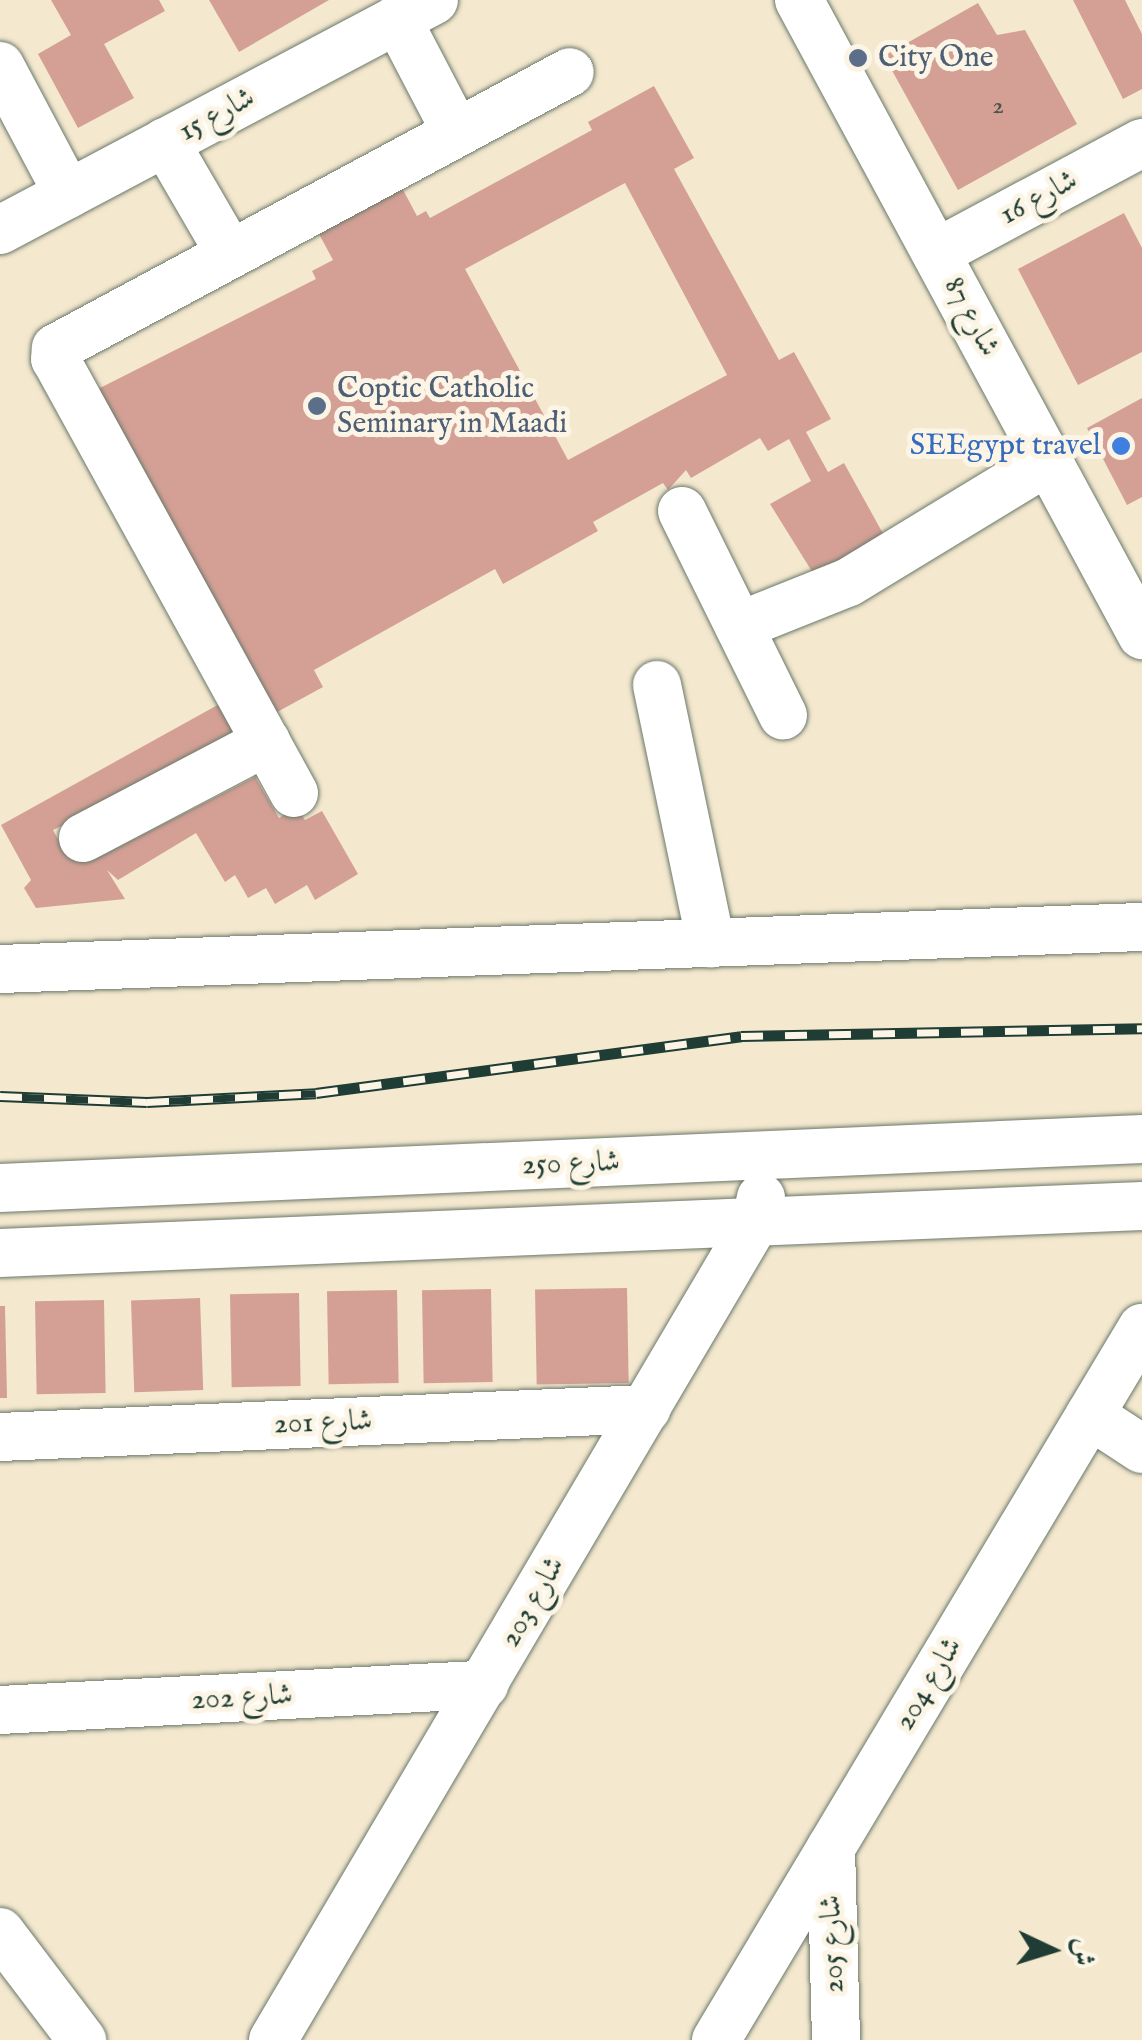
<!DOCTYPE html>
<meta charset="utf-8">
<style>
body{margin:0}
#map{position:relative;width:1142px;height:2040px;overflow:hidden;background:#f4e8cf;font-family:"IM FELL English",Amiri,serif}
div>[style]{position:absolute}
.building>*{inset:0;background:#d4a096;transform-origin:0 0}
.roads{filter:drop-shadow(0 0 2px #6a796a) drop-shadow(0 0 2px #6a796a)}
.minor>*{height:48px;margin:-24px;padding:0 24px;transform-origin:24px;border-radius:24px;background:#fff}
.rail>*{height:11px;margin-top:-5.5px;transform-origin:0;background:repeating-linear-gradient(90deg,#fcf5e5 0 22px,#1f3d34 0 44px);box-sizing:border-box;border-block:2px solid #1f3d34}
.dots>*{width:28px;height:28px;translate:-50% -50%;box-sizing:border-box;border:5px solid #fcf5e5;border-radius:50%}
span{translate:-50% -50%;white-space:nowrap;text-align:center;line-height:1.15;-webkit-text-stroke:10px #fcf5e5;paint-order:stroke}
.number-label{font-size:25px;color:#4c564c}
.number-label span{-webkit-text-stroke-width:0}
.service-label{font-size:30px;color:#4e5e75}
.left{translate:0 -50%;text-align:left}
.street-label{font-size:30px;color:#1f3d34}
.shop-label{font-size:30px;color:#366cbe}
.right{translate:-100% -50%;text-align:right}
.north{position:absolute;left:1002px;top:1900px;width:100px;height:100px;-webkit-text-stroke:8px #fcf5e5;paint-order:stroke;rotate:94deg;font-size:28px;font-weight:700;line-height:40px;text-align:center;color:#1f3d34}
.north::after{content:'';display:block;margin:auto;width:35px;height:45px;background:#1f3d34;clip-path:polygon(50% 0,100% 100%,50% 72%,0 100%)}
</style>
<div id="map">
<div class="building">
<i style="clip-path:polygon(51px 0,159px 0,165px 11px,104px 44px,134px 98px,78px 128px,38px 54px,71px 35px)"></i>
<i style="clip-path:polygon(209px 0,329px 0,239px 52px)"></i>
<i style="clip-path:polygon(1073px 0,1125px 0,1142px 34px,1142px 89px,1123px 99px)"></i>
<i style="clip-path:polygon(978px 3px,997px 35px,1025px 30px,1077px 124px,958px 190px,884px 56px)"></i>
<i style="clip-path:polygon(evenodd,654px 86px,694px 158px,674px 169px,779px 360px,794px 352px,831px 419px,806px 432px,828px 472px,844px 463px,891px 548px,821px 586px,770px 504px,811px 481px,789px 439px,768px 451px,760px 438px,691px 478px,686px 470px,668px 490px,663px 483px,593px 522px,598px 531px,503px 584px,495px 569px,314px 670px,323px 687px,268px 717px,90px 393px,316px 279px,312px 271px,333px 260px,319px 234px,329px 228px,319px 208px,401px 186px,417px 216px,426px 211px,430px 218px,592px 130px,588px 122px,654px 86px,625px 183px,727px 375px,568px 460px,465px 269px,625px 183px)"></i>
<i style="clip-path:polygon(1124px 213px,1142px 248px,1142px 352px,1078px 385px,1018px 269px)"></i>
<i style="clip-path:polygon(1142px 398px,1142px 497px,1127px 505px,1087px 428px)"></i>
<i style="clip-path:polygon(232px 697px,255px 738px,53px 830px,66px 854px,92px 839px,101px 856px,255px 777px,279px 818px,297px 807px,305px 820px,322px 811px,358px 874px,315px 900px,307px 885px,275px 904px,266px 888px,248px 898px,235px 875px,225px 882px,196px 833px,118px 880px,107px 870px,125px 899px,36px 908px,24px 888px,31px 880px,1px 825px)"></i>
<i style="left:627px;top:1288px;width:95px;height:92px;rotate:89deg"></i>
<i style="left:491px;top:1289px;width:93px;height:69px;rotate:89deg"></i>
<i style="left:397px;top:1290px;width:93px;height:70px;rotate:89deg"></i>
<i style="left:299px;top:1293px;width:93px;height:69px;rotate:89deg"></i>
<i style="left:200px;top:1298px;width:92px;height:69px;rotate:88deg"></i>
<i style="left:104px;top:1300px;width:93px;height:69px;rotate:89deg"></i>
<i style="clip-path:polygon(0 1306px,5px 1306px,7px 1398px,0 1398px)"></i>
</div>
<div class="roads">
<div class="minor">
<i style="left:799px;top:0;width:722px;rotate:61.62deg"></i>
<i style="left:397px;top:19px;width:127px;rotate:62.4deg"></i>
<i style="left:0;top:66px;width:145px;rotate:62deg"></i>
<i style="left:165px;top:142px;width:127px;rotate:59.8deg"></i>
<i style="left:0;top:230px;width:491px;rotate:-27.9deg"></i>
<i style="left:936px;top:253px;width:234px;rotate:-28.1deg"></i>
<i style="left:682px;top:511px;width:228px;rotate:63.7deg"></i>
<i style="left:739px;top:626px;width:118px;rotate:-21.8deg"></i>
<i style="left:849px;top:582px;width:233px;rotate:-31.3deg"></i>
<i style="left:657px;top:685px;width:264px;rotate:78.2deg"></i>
<i style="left:294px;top:793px;width:495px;rotate:-118.8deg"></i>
<i style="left:55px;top:359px;width:11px;rotate:-85deg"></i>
<i style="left:56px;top:348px;width:583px;rotate:-28.23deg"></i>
<i style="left:83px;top:838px;width:207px;rotate:-27.7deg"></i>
<i style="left:0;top:969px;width:1143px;rotate:-2.11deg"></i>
<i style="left:0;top:1188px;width:1143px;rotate:-2.46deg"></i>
<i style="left:0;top:1253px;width:1143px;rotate:-2.36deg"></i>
<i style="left:1090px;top:1415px;width:62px;rotate:33.2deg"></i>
<i style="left:0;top:1437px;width:647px;rotate:-2.48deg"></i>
<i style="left:0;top:1710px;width:485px;rotate:-3deg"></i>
<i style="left:831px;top:1848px;width:192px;rotate:88.5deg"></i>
<i style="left:0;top:1932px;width:136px;rotate:52.8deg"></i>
<i style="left:273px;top:2040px;width:951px;rotate:-59.47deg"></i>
<i style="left:756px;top:1221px;width:24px;rotate:-78deg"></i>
<i style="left:716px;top:2040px;width:830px;rotate:-59.11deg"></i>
</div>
</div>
<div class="rail">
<i style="left:0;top:1096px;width:147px;rotate:2.3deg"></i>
<i style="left:147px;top:1102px;width:169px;rotate:-3deg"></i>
<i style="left:316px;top:1093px;width:429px;rotate:-7.6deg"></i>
<i style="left:741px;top:1036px;width:401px;rotate:-1.1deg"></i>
</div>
<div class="dots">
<i style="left:858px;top:58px;background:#5c6f8a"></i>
<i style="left:317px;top:406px;background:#5c6f8a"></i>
<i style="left:1121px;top:446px;background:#3f7fe0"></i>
</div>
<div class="number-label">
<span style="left:998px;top:106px">2</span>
</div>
<div class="service-label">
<span class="left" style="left:878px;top:58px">City One</span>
<span class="left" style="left:337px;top:406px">Coptic Catholic<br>Seminary in Maadi</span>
</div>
<div class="street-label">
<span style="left:217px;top:115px;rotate:-28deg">شارع 15</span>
<span style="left:1039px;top:198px;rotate:-28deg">شارع 16</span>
<span style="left:971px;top:317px;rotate:62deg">شارع 87</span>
<span style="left:571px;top:1164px;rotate:-2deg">شارع 250</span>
<span style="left:323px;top:1423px;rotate:-2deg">شارع 201</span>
<span style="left:533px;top:1602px;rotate:-60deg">شارع 203</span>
<span style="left:929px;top:1684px;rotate:-59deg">شارع 204</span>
<span style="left:242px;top:1698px;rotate:-3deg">شارع 202</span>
<span style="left:833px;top:1944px;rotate:-92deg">شارع 205</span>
</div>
<div class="shop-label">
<span class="right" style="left:1101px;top:446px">SEEgypt travel</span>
</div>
<div class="north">ش</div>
</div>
